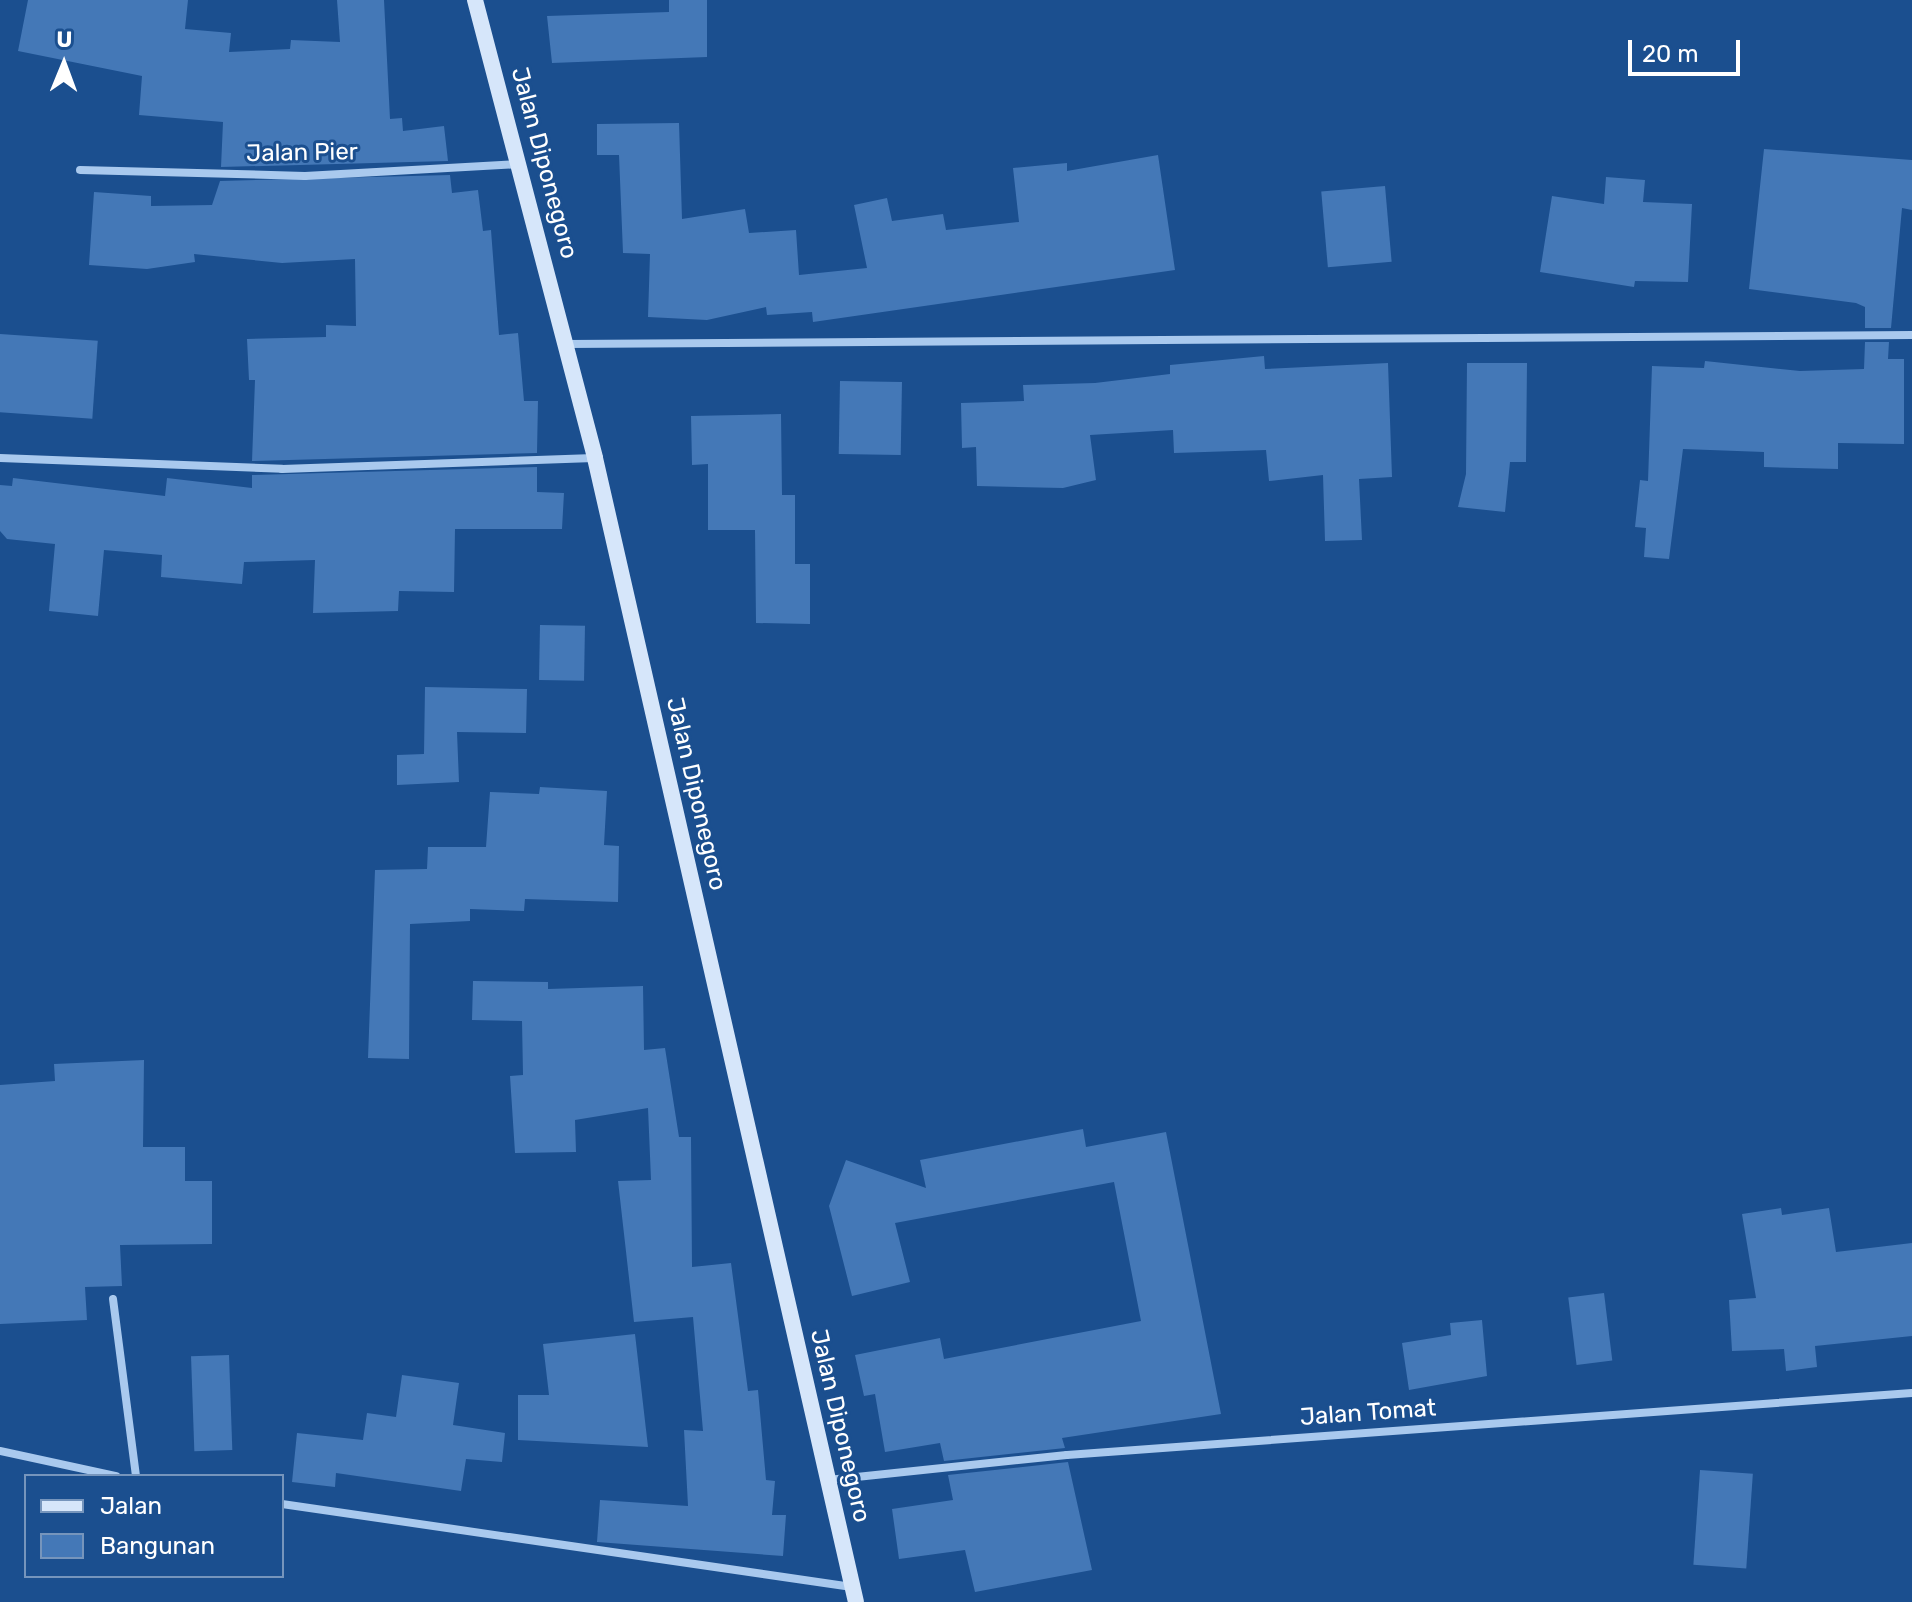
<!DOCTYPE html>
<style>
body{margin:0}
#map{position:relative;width:1912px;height:1602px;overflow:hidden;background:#1b4f8f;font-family:Rubik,sans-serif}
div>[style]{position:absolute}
.building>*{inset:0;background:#4478b7;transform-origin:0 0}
.minor>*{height:8px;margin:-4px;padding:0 4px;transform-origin:4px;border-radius:4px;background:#a9c9ee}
.secondary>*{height:16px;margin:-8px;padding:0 8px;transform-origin:8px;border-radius:8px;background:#d6e6fa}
span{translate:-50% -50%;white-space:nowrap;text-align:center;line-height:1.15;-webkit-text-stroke:6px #1b4f8f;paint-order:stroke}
.street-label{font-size:24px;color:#fff}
.legend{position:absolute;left:24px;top:1474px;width:260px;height:104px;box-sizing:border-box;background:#1b4f8f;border:2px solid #7695bc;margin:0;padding:10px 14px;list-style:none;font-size:24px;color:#fff}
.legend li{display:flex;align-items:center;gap:16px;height:40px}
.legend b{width:40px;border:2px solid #7695bc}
.north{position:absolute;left:24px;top:24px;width:80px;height:80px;-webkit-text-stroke:6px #1b4f8f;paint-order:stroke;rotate:1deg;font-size:22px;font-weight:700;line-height:32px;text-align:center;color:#fff}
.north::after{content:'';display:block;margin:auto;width:28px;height:36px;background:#fff;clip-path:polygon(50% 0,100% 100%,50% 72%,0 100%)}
.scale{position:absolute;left:1628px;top:40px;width:112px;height:36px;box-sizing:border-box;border:4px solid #fff;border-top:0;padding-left:10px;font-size:24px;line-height:28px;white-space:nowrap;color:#fff;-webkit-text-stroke:6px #1b4f8f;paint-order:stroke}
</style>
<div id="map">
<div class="building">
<i style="clip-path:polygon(28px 0,188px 0,185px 29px,231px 33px,229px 52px,290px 49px,291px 40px,340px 42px,337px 0,384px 0,390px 119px,402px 118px,403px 131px,444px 126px,448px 161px,221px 167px,223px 122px,139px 115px,142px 76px,18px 51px)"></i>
<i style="clip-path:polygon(669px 0,707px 0,707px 57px,552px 63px,547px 16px,669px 12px)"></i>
<i style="clip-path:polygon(679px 123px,682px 219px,745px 209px,749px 233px,796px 230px,799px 275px,867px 268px,854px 205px,887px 198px,892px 221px,943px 214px,946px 230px,1019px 222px,1013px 168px,1067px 163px,1067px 171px,1158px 155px,1175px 270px,813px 322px,812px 312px,767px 315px,766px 307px,707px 320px,648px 317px,650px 254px,623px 253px,619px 155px,597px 155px,597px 124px)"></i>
<i style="clip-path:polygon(1764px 149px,1912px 160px,1912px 210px,1902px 208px,1891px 328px,1865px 328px,1865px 307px,1856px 303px,1749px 289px)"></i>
<i style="clip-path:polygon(450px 175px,452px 193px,478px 190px,483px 231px,491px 230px,499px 335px,518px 333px,524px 401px,538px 401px,537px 453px,252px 461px,255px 380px,249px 380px,247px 339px,326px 337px,326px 325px,356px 326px,355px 259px,282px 263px,194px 254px,195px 262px,147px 269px,89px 265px,94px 192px,151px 196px,151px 206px,212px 205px,220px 181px)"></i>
<i style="clip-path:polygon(1606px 177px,1645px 180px,1643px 202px,1692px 204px,1688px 282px,1635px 281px,1634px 287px,1540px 272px,1552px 196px,1604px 204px)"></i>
<i style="left:1385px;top:186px;width:76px;height:64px;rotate:85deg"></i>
<i style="left:0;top:334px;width:98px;height:78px;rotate:4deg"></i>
<i style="clip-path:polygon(1865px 342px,1889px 342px,1888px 359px,1904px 359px,1904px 444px,1838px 443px,1838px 469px,1764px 467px,1764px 452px,1683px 449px,1669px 559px,1644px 557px,1646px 528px,1635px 527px,1640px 480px,1648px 481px,1652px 366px,1704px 368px,1705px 361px,1800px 371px,1864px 369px)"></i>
<i style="clip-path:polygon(1264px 356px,1265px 369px,1388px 363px,1392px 477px,1359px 479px,1362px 540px,1325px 541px,1323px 475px,1269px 481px,1266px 450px,1174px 453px,1173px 430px,1090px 435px,1096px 480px,1063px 488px,977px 486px,976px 447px,962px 448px,961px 403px,1024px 401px,1023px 385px,1095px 383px,1170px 374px,1170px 365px)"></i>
<i style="clip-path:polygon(1467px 363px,1527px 363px,1526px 462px,1510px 462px,1505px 512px,1458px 507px,1466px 474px)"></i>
<i style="left:840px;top:381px;width:62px;height:73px;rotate:1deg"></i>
<i style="clip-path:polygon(781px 414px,782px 495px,795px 495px,795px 564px,810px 564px,810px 624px,756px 623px,755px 530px,708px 530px,708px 464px,692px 465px,691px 416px)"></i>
<i style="clip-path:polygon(537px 467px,537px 492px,564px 493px,562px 529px,455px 529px,454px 592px,399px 591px,398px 611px,313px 613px,315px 560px,244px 562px,242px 584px,161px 577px,162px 555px,104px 550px,98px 616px,49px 611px,55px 544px,7px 539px,0 531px,0 485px,12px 486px,13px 478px,165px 496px,167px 478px,252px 488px,252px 475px)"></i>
<i style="left:540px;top:625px;width:45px;height:55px;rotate:1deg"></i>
<i style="clip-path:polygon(425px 687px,527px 689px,526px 733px,457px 732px,459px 782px,397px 785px,397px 755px,424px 754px)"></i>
<i style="clip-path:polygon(540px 787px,607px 791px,604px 845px,619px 846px,618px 902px,525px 899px,524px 911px,470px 909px,470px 921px,410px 924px,409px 1059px,368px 1058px,375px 870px,427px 869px,428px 847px,486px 847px,490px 792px,539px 794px)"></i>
<i style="clip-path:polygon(473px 981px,548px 982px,548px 989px,643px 986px,644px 1050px,665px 1048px,679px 1137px,691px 1137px,692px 1267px,731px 1263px,748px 1391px,758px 1390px,766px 1480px,775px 1481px,772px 1515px,786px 1515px,783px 1556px,597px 1542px,600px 1500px,688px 1506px,684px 1430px,703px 1431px,693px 1317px,634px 1322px,618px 1181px,651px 1180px,648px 1108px,575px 1120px,576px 1152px,515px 1153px,510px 1076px,523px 1075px,522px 1021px,472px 1020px)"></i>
<i style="clip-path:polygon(144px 1060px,143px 1147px,185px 1147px,185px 1181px,212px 1181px,212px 1244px,120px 1245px,122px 1286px,85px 1287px,87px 1320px,0 1324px,0 1085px,55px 1081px,54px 1064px)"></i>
<i style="clip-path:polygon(1083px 1129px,1086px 1147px,1166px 1132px,1221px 1414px,1062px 1438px,1065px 1448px,944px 1461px,940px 1443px,885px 1452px,875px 1394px,864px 1396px,855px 1355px,940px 1338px,944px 1359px,1141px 1321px,1114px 1182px,895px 1223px,910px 1282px,852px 1296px,829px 1206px,846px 1160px,926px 1188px,920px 1160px)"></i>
<i style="clip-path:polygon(1781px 1208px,1782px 1215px,1829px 1208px,1836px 1252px,1912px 1243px,1912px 1336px,1815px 1346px,1817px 1367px,1786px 1371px,1784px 1349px,1732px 1351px,1729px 1300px,1756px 1298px,1742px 1214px)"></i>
<i style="left:1604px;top:1293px;width:68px;height:36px;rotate:83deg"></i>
<i style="clip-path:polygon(1482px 1320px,1487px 1376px,1409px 1390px,1402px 1343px,1451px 1335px,1450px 1323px)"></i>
<i style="clip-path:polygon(635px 1334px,648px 1447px,518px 1440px,518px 1395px,549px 1395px,543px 1344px)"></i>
<i style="left:229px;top:1355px;width:95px;height:38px;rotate:88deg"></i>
<i style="clip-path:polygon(402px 1375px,459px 1383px,453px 1425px,505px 1433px,502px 1462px,466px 1459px,461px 1491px,336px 1473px,335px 1487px,292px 1482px,297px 1433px,363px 1440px,367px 1413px,396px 1417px)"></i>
<i style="clip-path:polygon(1068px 1462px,1092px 1570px,975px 1592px,965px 1550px,899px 1559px,892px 1509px,953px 1500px,948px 1475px)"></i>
<i style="left:1700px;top:1470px;width:53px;height:95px;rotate:4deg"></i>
</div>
<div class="minor">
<i style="left:80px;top:170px;width:225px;rotate:1.5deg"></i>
<i style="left:305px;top:176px;width:214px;rotate:-3.2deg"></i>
<i style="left:566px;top:344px;width:1346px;rotate:-0.38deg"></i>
<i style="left:0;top:458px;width:282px;rotate:2.2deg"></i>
<i style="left:282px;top:469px;width:312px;rotate:-2deg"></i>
<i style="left:113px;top:1299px;width:178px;rotate:82.6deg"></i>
<i style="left:0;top:1451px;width:119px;rotate:12.2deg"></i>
<i style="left:828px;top:1480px;width:240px;rotate:-6deg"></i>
<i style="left:1067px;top:1455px;width:847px;rotate:-4.2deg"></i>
<i style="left:282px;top:1504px;width:576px;rotate:8.28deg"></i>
</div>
<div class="secondary">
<i style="left:475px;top:0;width:473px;rotate:75.3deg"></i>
<i style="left:595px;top:458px;width:1173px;rotate:77.15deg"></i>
</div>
<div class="street-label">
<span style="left:302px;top:153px;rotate:-1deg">Jalan Pier</span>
<span style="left:544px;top:163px;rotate:75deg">Jalan Diponegoro</span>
<span style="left:696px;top:794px;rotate:77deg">Jalan Diponegoro</span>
<span style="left:1368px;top:1413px;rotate:-4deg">Jalan Tomat</span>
<span style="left:840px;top:1426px;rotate:77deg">Jalan Diponegoro</span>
</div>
<ul class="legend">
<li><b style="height:10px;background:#d6e6fa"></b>Jalan</li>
<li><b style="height:22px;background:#4478b7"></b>Bangunan</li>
</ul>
<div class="north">U</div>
<div class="scale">20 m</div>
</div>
